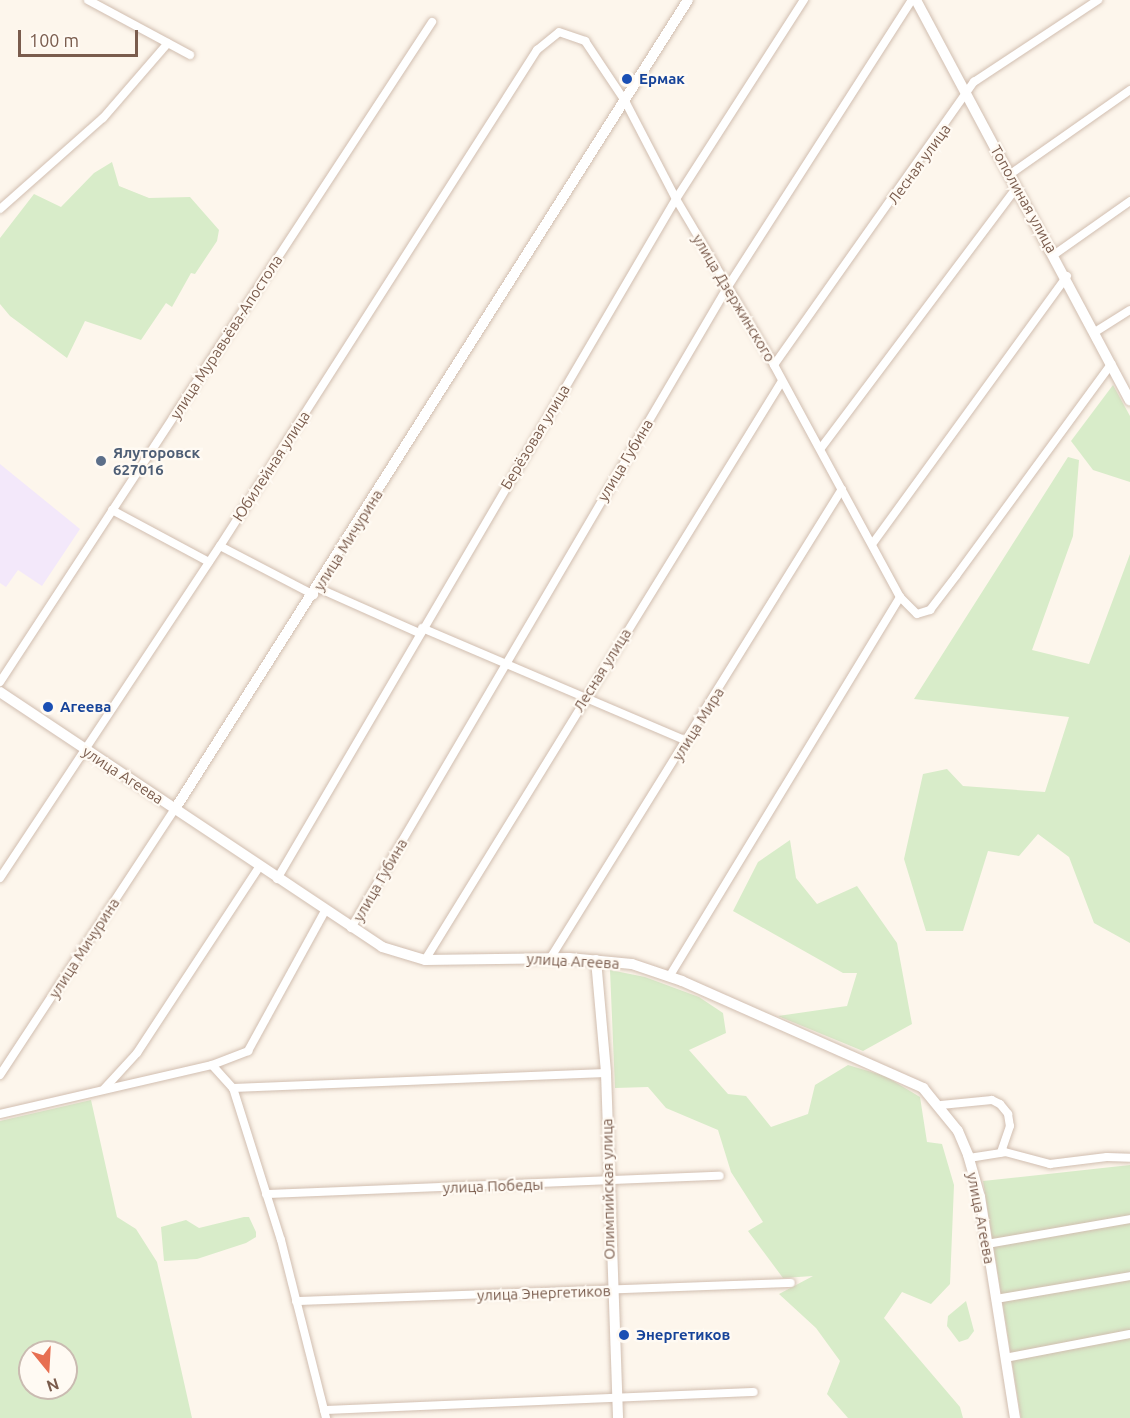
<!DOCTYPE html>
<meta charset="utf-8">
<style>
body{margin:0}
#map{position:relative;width:1130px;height:1418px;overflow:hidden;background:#fdf6ec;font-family:Ubuntu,sans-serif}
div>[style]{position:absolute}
.education>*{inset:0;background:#f3e8fa}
.green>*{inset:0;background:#d8ecc9}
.roads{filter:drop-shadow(0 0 2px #d1beb0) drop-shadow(0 0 2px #d1beb0)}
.minor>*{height:8px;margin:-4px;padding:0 4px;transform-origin:4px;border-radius:4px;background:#fff}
.tertiary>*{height:10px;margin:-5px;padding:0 5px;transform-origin:5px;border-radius:5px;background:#fff}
.dots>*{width:16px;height:16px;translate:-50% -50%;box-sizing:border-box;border:3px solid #fffaf3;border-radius:50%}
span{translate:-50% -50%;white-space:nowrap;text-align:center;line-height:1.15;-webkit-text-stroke:4.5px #fffaf3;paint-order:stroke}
.transit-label{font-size:15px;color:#164399;font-weight:700}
.left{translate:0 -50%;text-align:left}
.street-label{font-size:15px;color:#7a5c4d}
.service-label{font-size:15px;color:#4e5e75;font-weight:700}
.north{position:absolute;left:18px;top:1340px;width:60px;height:60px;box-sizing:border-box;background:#fffaf3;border:2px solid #cabbb1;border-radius:50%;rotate:162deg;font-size:16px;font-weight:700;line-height:24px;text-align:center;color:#7a5c4d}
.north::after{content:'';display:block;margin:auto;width:21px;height:27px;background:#e76f51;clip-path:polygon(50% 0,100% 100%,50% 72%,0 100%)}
.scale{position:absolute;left:18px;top:30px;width:120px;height:27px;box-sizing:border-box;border:3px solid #7a5c4d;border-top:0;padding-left:8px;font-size:18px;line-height:21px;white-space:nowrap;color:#7a5c4d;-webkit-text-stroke:4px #fffaf3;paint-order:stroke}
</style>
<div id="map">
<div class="education">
<i style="clip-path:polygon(0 464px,80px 529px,42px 586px,18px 570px,6px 587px,0 583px)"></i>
</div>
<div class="green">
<i style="clip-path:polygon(112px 162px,119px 186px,149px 198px,190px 197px,219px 230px,217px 241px,195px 274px,191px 273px,172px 307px,166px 303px,141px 340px,85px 321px,67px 358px,10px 316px,0 304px,0 238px,34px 194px,61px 207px,94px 173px)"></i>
<i style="clip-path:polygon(1113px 385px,1130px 416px,1130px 482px,1093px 470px,1071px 441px)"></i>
<i style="clip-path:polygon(1068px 457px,1079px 460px,1073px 536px,1032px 650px,1089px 664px,1130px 554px,1130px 943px,1094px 923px,1069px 857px,1038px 834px,1019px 856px,988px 851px,963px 931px,926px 931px,904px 859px,923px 774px,947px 769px,963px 786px,1045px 792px,1069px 717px,914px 699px)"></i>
<i style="clip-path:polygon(790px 840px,796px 878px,817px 904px,857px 886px,897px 943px,912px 1024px,863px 1051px,778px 1016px,847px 1006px,857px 973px,843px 973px,733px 911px,758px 862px)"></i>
<i style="clip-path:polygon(610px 970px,645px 977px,699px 997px,723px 1013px,726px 1033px,689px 1050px,728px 1094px,746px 1096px,771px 1127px,808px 1114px,815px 1085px,848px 1065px,885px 1076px,920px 1097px,927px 1142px,942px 1144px,954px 1185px,950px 1284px,931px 1304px,902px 1292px,884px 1318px,960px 1407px,963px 1418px,848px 1418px,827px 1394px,840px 1361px,816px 1328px,779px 1294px,813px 1276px,783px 1278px,748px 1231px,763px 1222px,731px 1172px,718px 1130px,666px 1108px,648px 1087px,615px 1088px)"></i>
<i style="clip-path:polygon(evenodd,91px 1100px,117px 1217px,136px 1229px,157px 1262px,192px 1418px,0 1418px,0 1121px,91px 1100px,30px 1352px,66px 1352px,66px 1388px,30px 1388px,30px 1352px)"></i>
<i style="clip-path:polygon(1130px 1165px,1130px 1418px,1021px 1418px,983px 1181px)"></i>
<i style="clip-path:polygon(244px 1217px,249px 1217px,256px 1232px,256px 1237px,246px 1243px,197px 1259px,164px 1261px,161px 1227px,186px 1220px,199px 1228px)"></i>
<i style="clip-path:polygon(966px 1301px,974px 1331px,968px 1339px,959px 1342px,947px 1326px,948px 1316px)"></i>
</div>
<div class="roads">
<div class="minor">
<i style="left:88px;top:0;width:116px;rotate:28.3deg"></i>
<i style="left:1009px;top:175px;width:148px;rotate:-35.1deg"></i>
<i style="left:0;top:209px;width:137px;rotate:-41.5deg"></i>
<i style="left:103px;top:118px;width:99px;rotate:-49.1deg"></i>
<i style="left:1055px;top:254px;width:92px;rotate:-35.2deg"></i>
<i style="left:1095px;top:332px;width:41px;rotate:-32.2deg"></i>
<i style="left:774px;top:365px;width:347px;rotate:-54.8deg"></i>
<i style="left:974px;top:82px;width:149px;rotate:-33.5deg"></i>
<i style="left:821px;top:448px;width:325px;rotate:-53.1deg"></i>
<i style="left:112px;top:510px;width:110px;rotate:28.2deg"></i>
<i style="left:873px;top:543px;width:330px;rotate:-54deg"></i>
<i style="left:220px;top:546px;width:106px;rotate:27.5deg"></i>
<i style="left:318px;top:588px;width:111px;rotate:24deg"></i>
<i style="left:422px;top:628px;width:288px;rotate:23.1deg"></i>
<i style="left:0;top:682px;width:789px;rotate:-56.79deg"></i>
<i style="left:0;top:878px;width:398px;rotate:-56.5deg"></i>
<i style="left:220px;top:546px;width:589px;rotate:-57.42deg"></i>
<i style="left:537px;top:50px;width:28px;rotate:-39deg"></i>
<i style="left:559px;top:32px;width:28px;rotate:19deg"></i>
<i style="left:585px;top:41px;width:72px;rotate:56.3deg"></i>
<i style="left:625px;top:101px;width:110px;rotate:62.5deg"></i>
<i style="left:676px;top:199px;width:193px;rotate:59.4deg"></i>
<i style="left:774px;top:365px;width:264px;rotate:61.5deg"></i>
<i style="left:900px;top:597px;width:24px;rotate:45deg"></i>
<i style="left:917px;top:614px;width:14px;rotate:-17deg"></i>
<i style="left:930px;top:610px;width:43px;rotate:-52.6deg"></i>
<i style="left:956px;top:576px;width:263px;rotate:-53.8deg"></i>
<i style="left:277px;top:879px;width:788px;rotate:-59.6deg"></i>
<i style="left:676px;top:199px;width:237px;rotate:-57.3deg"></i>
<i style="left:351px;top:928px;width:742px;rotate:-59.57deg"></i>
<i style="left:727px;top:288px;width:342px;rotate:-57.3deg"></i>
<i style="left:551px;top:957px;width:551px;rotate:-58.13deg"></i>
<i style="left:425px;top:960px;width:680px;rotate:-58.34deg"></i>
<i style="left:669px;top:977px;width:445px;rotate:-58.7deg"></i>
<i style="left:212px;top:1065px;width:31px;rotate:48deg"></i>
<i style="left:233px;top:1088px;width:159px;rotate:72.5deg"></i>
<i style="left:281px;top:1240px;width:184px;rotate:75.8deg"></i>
<i style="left:0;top:1075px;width:318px;rotate:-56.7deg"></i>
<i style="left:233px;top:1088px;width:373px;rotate:-2.3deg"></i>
<i style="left:104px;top:1089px;width:49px;rotate:-47.5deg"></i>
<i style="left:137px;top:1053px;width:224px;rotate:-56.7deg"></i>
<i style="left:941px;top:1105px;width:51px;rotate:-5.6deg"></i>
<i style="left:992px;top:1100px;width:9px;rotate:27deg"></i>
<i style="left:1000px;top:1104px;width:13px;rotate:51deg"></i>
<i style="left:1008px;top:1114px;width:12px;rotate:81deg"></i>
<i style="left:1010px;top:1126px;width:28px;rotate:109deg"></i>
<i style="left:0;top:1114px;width:218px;rotate:-13deg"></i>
<i style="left:212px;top:1065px;width:39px;rotate:-21deg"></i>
<i style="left:248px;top:1051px;width:160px;rotate:-61.2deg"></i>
<i style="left:969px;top:1158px;width:36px;rotate:-9deg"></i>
<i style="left:1005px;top:1152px;width:47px;rotate:14.9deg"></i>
<i style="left:1050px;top:1164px;width:57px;rotate:-7deg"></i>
<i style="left:1107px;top:1157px;width:23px;rotate:2deg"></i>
<i style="left:266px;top:1194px;width:454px;rotate:-2.3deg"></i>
<i style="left:987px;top:1244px;width:145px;rotate:-9.9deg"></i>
<i style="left:996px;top:1299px;width:136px;rotate:-9.7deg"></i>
<i style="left:296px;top:1301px;width:495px;rotate:-2.1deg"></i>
<i style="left:1005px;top:1358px;width:127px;rotate:-10.9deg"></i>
<i style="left:324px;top:1410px;width:430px;rotate:-2.4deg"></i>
</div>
<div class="tertiary">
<i style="left:916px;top:0;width:454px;rotate:61.9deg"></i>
<i style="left:0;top:692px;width:459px;rotate:33.7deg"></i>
<i style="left:382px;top:947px;width:45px;rotate:16.8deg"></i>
<i style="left:425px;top:960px;width:144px;rotate:-0.8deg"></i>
<i style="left:569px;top:958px;width:63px;rotate:5.4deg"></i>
<i style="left:632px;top:964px;width:53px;rotate:18.8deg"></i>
<i style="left:682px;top:981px;width:264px;rotate:23.9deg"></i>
<i style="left:923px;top:1088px;width:55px;rotate:50.9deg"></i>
<i style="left:958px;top:1131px;width:26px;rotate:67deg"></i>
<i style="left:968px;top:1155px;width:44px;rotate:74.1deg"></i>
<i style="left:980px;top:1197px;width:224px;rotate:81deg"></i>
<i style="left:175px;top:809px;width:958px;rotate:-57.62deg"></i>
<i style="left:596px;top:960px;width:113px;rotate:84.9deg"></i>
<i style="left:606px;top:1073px;width:345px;rotate:88deg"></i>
</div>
</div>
<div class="dots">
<i style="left:627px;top:79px;background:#1a4fb4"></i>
<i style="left:101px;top:461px;background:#5c6f8a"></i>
<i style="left:48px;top:707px;background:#1a4fb4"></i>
<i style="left:624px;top:1335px;background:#1a4fb4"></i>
</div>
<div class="transit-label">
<span class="left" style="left:639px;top:79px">Ермак</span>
<span class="left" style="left:60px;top:707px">Агеева</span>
<span class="left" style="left:636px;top:1335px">Энергетиков</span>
</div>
<div class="street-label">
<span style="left:919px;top:164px;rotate:-54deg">Лесная улица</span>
<span style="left:1024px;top:199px;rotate:61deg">Тополиная улица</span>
<span style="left:734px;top:298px;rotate:59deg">улица Дзержинского</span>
<span style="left:226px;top:337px;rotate:-57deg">улица Муравьёва-Апостола</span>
<span style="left:535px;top:437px;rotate:-59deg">Берёзовая улица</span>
<span style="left:625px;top:460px;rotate:-59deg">улица Губина</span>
<span style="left:271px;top:466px;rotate:-57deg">Юбилейная улица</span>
<span style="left:348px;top:540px;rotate:-58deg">улица Мичурина</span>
<span style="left:602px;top:670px;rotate:-58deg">Лесная улица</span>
<span style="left:698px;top:724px;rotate:-58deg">улица Мира</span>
<span style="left:123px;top:775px;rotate:33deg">улица Агеева</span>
<span style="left:380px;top:880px;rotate:-60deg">улица Губина</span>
<span style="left:84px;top:948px;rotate:-57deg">улица Мичурина</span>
<span style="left:573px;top:961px;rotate:3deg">улица Агеева</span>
<span style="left:493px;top:1186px;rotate:-2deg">улица Победы</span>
<span style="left:608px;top:1189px;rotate:-91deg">Олимпийская улица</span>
<span style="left:981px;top:1218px;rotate:79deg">улица Агеева</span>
<span style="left:544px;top:1293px;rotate:-2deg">улица Энергетиков</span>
</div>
<div class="service-label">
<span class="left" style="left:113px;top:461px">Ялуторовск<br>627016</span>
</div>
<div class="north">N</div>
<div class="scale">100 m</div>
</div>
